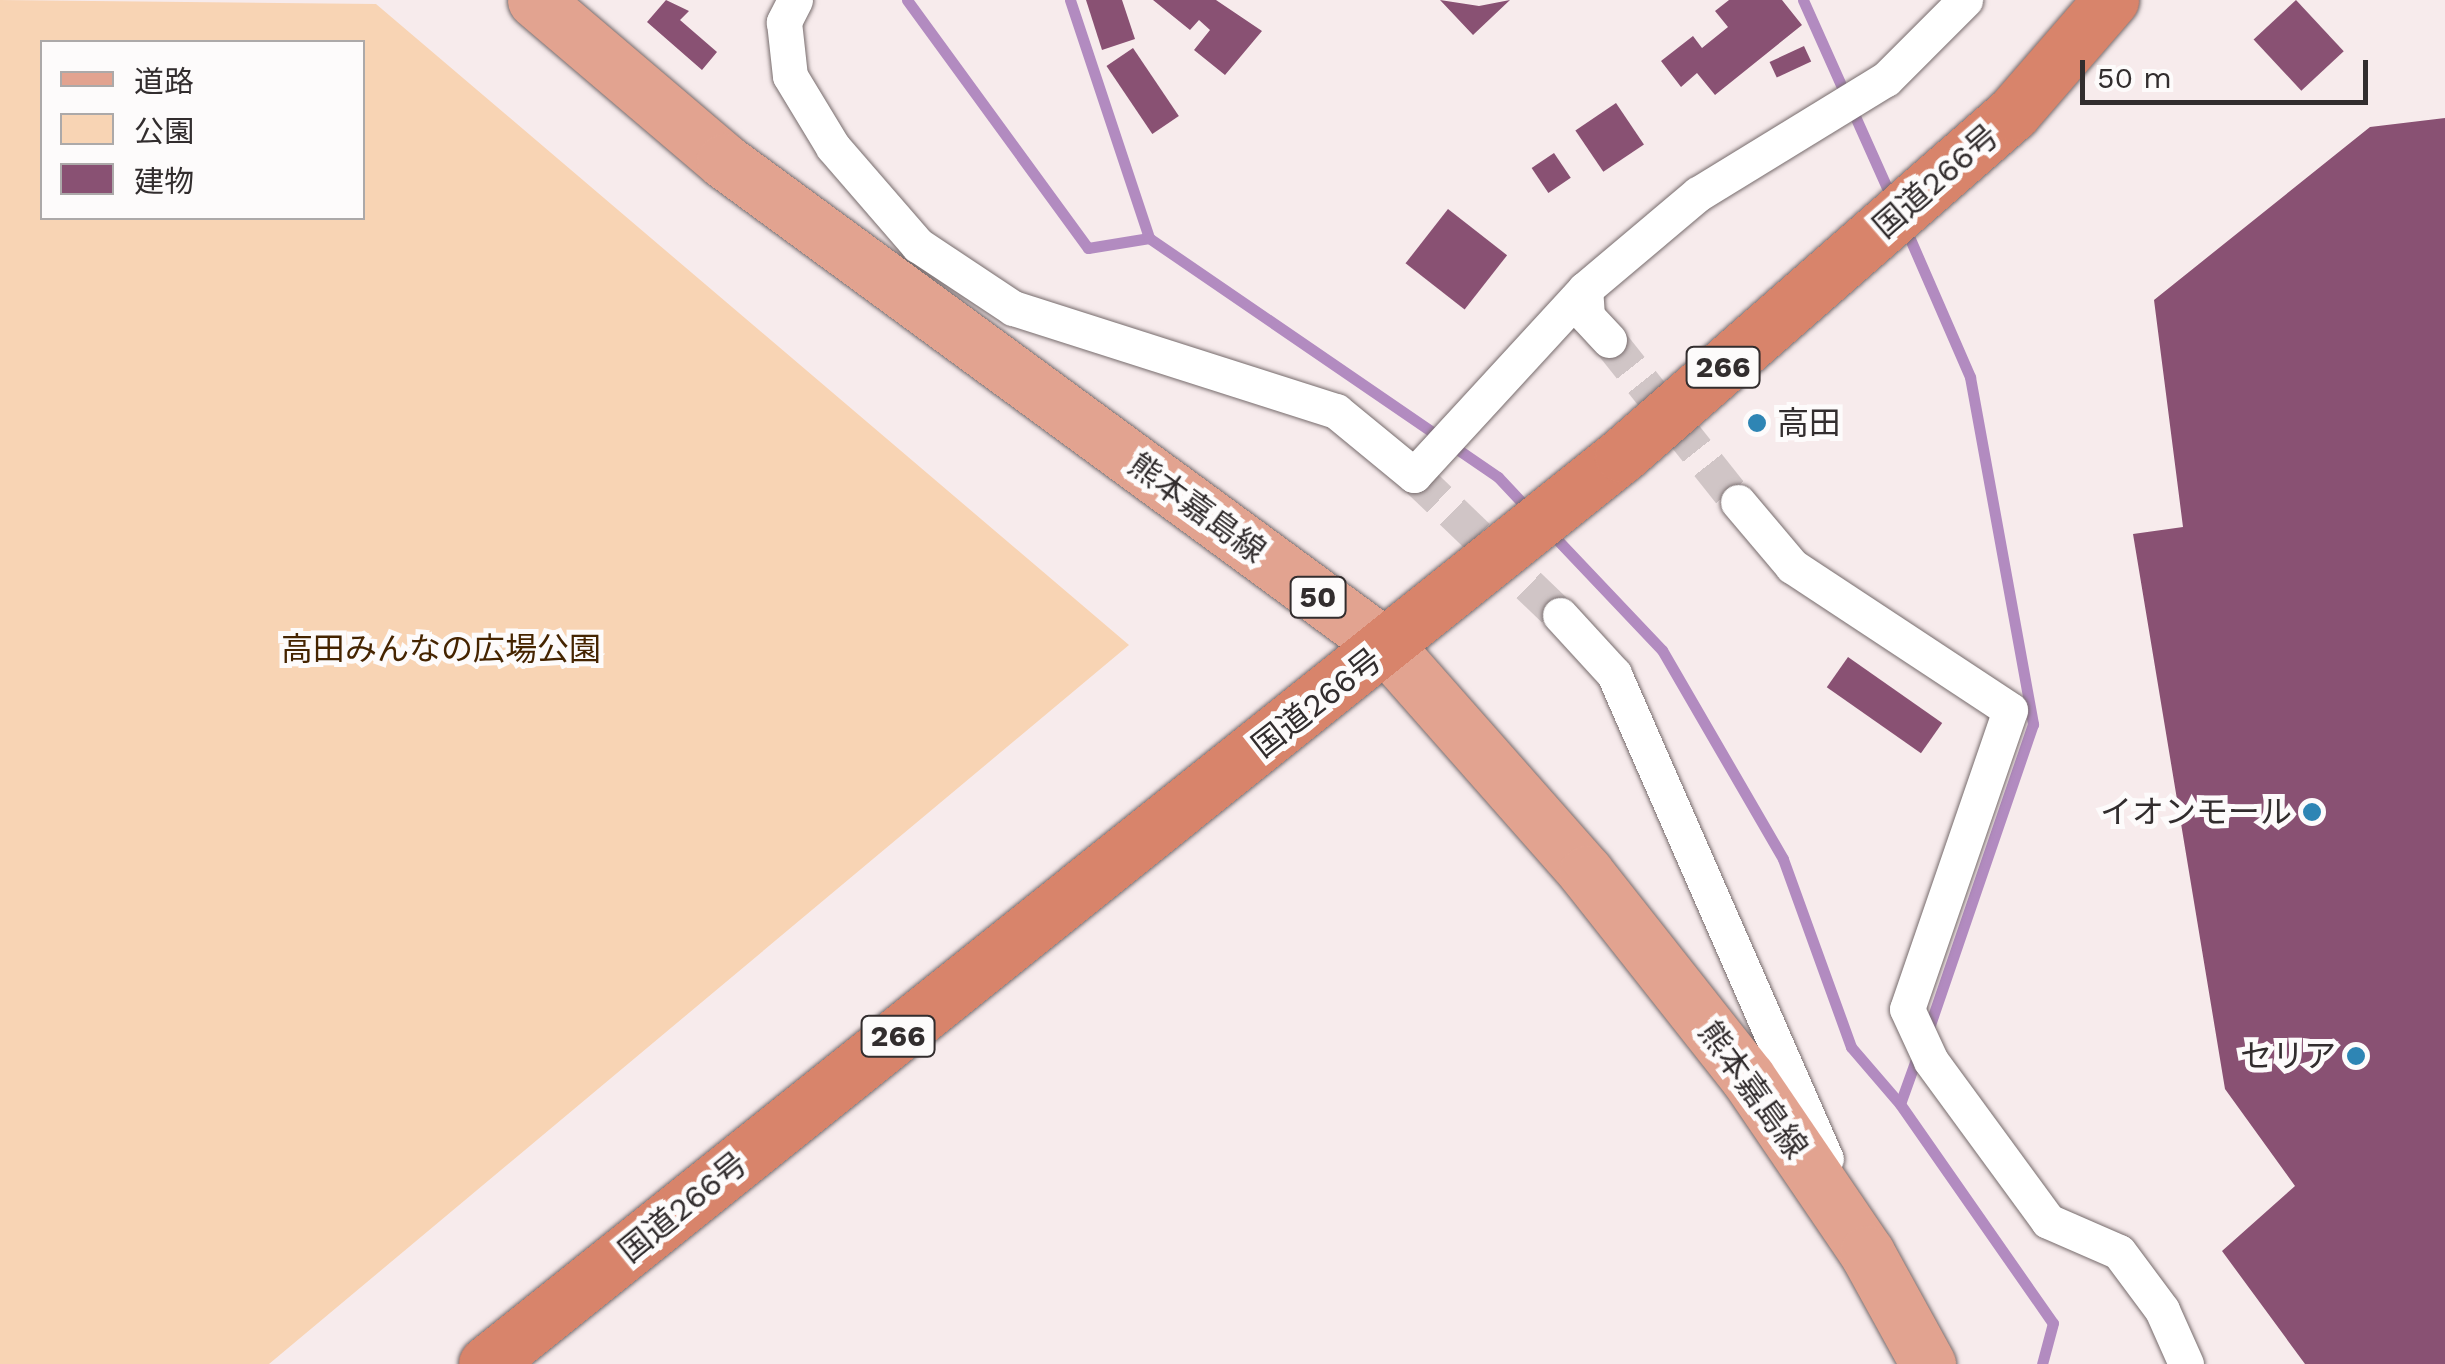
<!DOCTYPE html>
<meta charset="utf-8">
<style>
body{margin:0}
#map{position:relative;width:2445px;height:1364px;overflow:hidden;background:#f7ebec;font-family:"Work Sans","Noto Sans JP",sans-serif}
div>[style]{position:absolute}
.green>*{inset:0;background:#f8d4b4}
.stream>*{height:11px;margin:-5.5px;padding:0 5.5px;transform-origin:5.5px;border-radius:5.5px;background:#b28bc0}
.building>*{inset:0;background:#895173;transform-origin:0 0}
.minor-tunnel>*{height:35px;margin-top:-17.5px;transform-origin:0;background:repeating-linear-gradient(90deg,#d0c5c6 0 35px,transparent 0 53px)}
.roads{filter:drop-shadow(0 0 2px #766b6c) drop-shadow(0 0 2px #766b6c)}
.minor>*{height:35px;margin:-17.5px;padding:0 17.5px;transform-origin:17.5px;border-radius:17.5px;background:#fff}
.primary>*{height:55px;margin:-27.5px;padding:0 27.5px;transform-origin:27.5px;border-radius:27.5px;background:#e2a390}
.trunk>*{height:55px;margin:-27.5px;padding:0 27.5px;transform-origin:27.5px;border-radius:27.5px;background:#d8846b}
.dots>*{width:28px;height:28px;translate:-50% -50%;box-sizing:border-box;border:5px solid #fdfbfb;border-radius:50%}
span{translate:-50% -50%;white-space:nowrap;text-align:center;line-height:1.15;-webkit-text-stroke:10px #fdfbfb;paint-order:stroke}
.shield-label span{padding:2px 8px;background:#fdfbfb;border:2px solid;border-radius:8px;-webkit-text-stroke-width:0}
.shield-label{font-size:30px;color:#322d2e;font-weight:700}
.street-label{font-size:32px;color:#322d2e}
.poi-label{font-size:32px;color:#322d2e}
.left{translate:0 -50%;text-align:left}
.right{translate:-100% -50%;text-align:right}
.park-label{font-size:32px;color:#452400}
.legend{position:absolute;left:40px;top:40px;width:325px;height:180px;box-sizing:border-box;background:#fdfbfb;border:2px solid #aca9a9;margin:0;padding:12px 18px;list-style:none;font-size:30px;color:#322d2e}
.legend li{display:flex;align-items:center;gap:20px;height:50px}
.legend b{width:50px;border:2px solid #aca9a9}
.scale{position:absolute;left:2080px;top:60px;width:288px;height:45px;box-sizing:border-box;border:5px solid #322d2e;border-top:0;padding-left:12px;font-size:30px;line-height:35px;white-space:nowrap;color:#322d2e;-webkit-text-stroke:8px #fdfbfb;paint-order:stroke}
</style>
<div id="map">
<div class="green">
<i style="clip-path:polygon(evenodd,0 0,376px 4px,1129px 645px,269px 1364px,0 1364px,0 0,42px 42px,362px 42px,362px 218px,42px 218px,42px 42px)"></i>
</div>
<div class="stream">
<i style="left:907px;top:0;width:307px;rotate:53.9deg"></i>
<i style="left:1088px;top:248px;width:62px;rotate:-9.3deg"></i>
<i style="left:1070px;top:0;width:251px;rotate:71.6deg"></i>
<i style="left:1149px;top:238px;width:423px;rotate:34.4deg"></i>
<i style="left:1498px;top:477px;width:45px;rotate:46.8deg"></i>
<i style="left:1803px;top:0;width:218px;rotate:65.9deg"></i>
<i style="left:1904px;top:225px;width:166px;rotate:66.5deg"></i>
<i style="left:1970px;top:377px;width:353px;rotate:79.7deg"></i>
<i style="left:2033px;top:724px;width:328px;rotate:108.9deg"></i>
<i style="left:1549px;top:531px;width:164px;rotate:46.5deg"></i>
<i style="left:1662px;top:650px;width:241px;rotate:59.9deg"></i>
<i style="left:1783px;top:859px;width:200px;rotate:70.1deg"></i>
<i style="left:1851px;top:1047px;width:75px;rotate:49.3deg"></i>
<i style="left:1919px;top:1051px;width:56px;rotate:109.7deg"></i>
<i style="left:1900px;top:1104px;width:267px;rotate:55.1deg"></i>
<i style="left:2053px;top:1323px;width:42px;rotate:105deg"></i>
</div>
<div class="building">
<i style="clip-path:polygon(666px 0,689px 11px,680px 20px,717px 52px,702px 70px,647px 22px)"></i>
<i style="clip-path:polygon(1086px 0,1122px 0,1135px 39px,1102px 50px)"></i>
<i style="clip-path:polygon(1153px 0,1216px 0,1262px 31px,1225px 75px,1194px 50px,1210px 30px,1199px 20px,1190px 30px)"></i>
<i style="clip-path:polygon(1440px 0,1479px 6px,1510px 0,1473px 35px)"></i>
<i style="clip-path:polygon(1729px 0,1782px 0,1802px 25px,1715px 95px,1697px 73px,1681px 87px,1661px 61px,1693px 36px,1702px 48px,1728px 27px,1715px 11px)"></i>
<i style="left:2296px;top:0;width:70px;height:58px;rotate:47deg"></i>
<i style="left:1804px;top:46px;width:17px;height:38px;rotate:65deg"></i>
<i style="left:1133px;top:48px;width:82px;height:32px;rotate:56deg"></i>
<i style="left:1616px;top:103px;width:50px;height:49px;rotate:56deg"></i>
<i style="clip-path:polygon(2445px 118px,2445px 1364px,2305px 1364px,2222px 1251px,2295px 1186px,2225px 1089px,2133px 534px,2183px 527px,2154px 300px,2370px 127px)"></i>
<i style="left:1554px;top:153px;width:30px;height:27px;rotate:56deg"></i>
<i style="left:1448px;top:209px;width:75px;height:69px;rotate:38deg"></i>
<i style="left:1848px;top:657px;width:115px;height:37px;rotate:35deg"></i>
</div>
<div class="minor-tunnel">
<i style="left:1609px;top:340px;width:207px;rotate:51.5deg"></i>
<i style="left:1414px;top:475px;width:202px;rotate:43.8deg"></i>
</div>
<div class="roads">
<div class="minor">
<i style="left:795px;top:0;width:25px;rotate:117deg"></i>
<i style="left:784px;top:22px;width:54px;rotate:83.7deg"></i>
<i style="left:790px;top:76px;width:83px;rotate:58.8deg"></i>
<i style="left:833px;top:147px;width:130px;rotate:49.1deg"></i>
<i style="left:918px;top:245px;width:114px;rotate:33.6deg"></i>
<i style="left:1013px;top:308px;width:339px;rotate:17.7deg"></i>
<i style="left:1336px;top:411px;width:101px;rotate:39.4deg"></i>
<i style="left:1414px;top:475px;width:253px;rotate:-47.4deg"></i>
<i style="left:1609px;top:340px;width:33px;rotate:-133deg"></i>
<i style="left:1587px;top:316px;width:27px;rotate:-94deg"></i>
<i style="left:1585px;top:289px;width:148px;rotate:-40.1deg"></i>
<i style="left:1698px;top:194px;width:220px;rotate:-31.5deg"></i>
<i style="left:1886px;top:79px;width:112px;rotate:-45deg"></i>
<i style="left:1738px;top:502px;width:84px;rotate:49.8deg"></i>
<i style="left:1792px;top:566px;width:261px;rotate:33.4deg"></i>
<i style="left:2010px;top:710px;width:316px;rotate:109deg"></i>
<i style="left:1907px;top:1009px;width:57px;rotate:65.2deg"></i>
<i style="left:1931px;top:1061px;width:198px;rotate:53.8deg"></i>
<i style="left:2048px;top:1221px;width:77px;rotate:23.6deg"></i>
<i style="left:2119px;top:1252px;width:72px;rotate:53.4deg"></i>
<i style="left:2162px;top:1310px;width:59px;rotate:66deg"></i>
<i style="left:1560px;top:615px;width:80px;rotate:47.5deg"></i>
<i style="left:1614px;top:674px;width:529px;rotate:66.39deg"></i>
</div>
<div class="primary">
<i style="left:535px;top:0;width:248px;rotate:40.4deg"></i>
<i style="left:724px;top:161px;width:822px;rotate:36.24deg"></i>
<i style="left:1387px;top:647px;width:301px;rotate:48.6deg"></i>
<i style="left:1586px;top:873px;width:261px;rotate:51.7deg"></i>
<i style="left:1748px;top:1078px;width:212px;rotate:55.8deg"></i>
<i style="left:1867px;top:1253px;width:127px;rotate:61.2deg"></i>
</div>
<div class="trunk">
<i style="left:486px;top:1364px;width:1455px;rotate:-38.67deg"></i>
<i style="left:1622px;top:455px;width:519px;rotate:-41.18deg"></i>
<i style="left:2013px;top:113px;width:150px;rotate:-49.1deg"></i>
</div>
</div>
<div class="dots">
<i style="left:1757px;top:423px;background:#2e85b4"></i>
<i style="left:2312px;top:812px;background:#2e85b4"></i>
<i style="left:2356px;top:1056px;background:#2e85b4"></i>
</div>
<div class="shield-label">
<span style="left:1723px;top:367px">266</span>
<span style="left:1318px;top:597px">50</span>
<span style="left:898px;top:1036px">266</span>
</div>
<div class="street-label">
<span style="left:1936px;top:181px;rotate:-41deg">国道266号</span>
<span style="left:1197px;top:508px;rotate:36deg">熊本嘉島線</span>
<span style="left:1317px;top:703px;rotate:-38deg">国道266号</span>
<span style="left:1753px;top:1090px;rotate:54deg">熊本嘉島線</span>
<span style="left:683px;top:1207px;rotate:-39deg">国道266号</span>
</div>
<div class="poi-label">
<span class="left" style="left:1777px;top:423px">高田</span>
<span class="right" style="left:2292px;top:812px">イオンモール</span>
<span class="right" style="left:2336px;top:1056px">セリア</span>
</div>
<div class="park-label">
<span style="left:441px;top:649px">高田みんなの広場公園</span>
</div>
<ul class="legend">
<li><b style="height:12px;background:#e2a390"></b>道路</li>
<li><b style="height:28px;background:#f8d4b4"></b>公園</li>
<li><b style="height:28px;background:#895173"></b>建物</li>
</ul>
<div class="scale">50 m</div>
</div>
